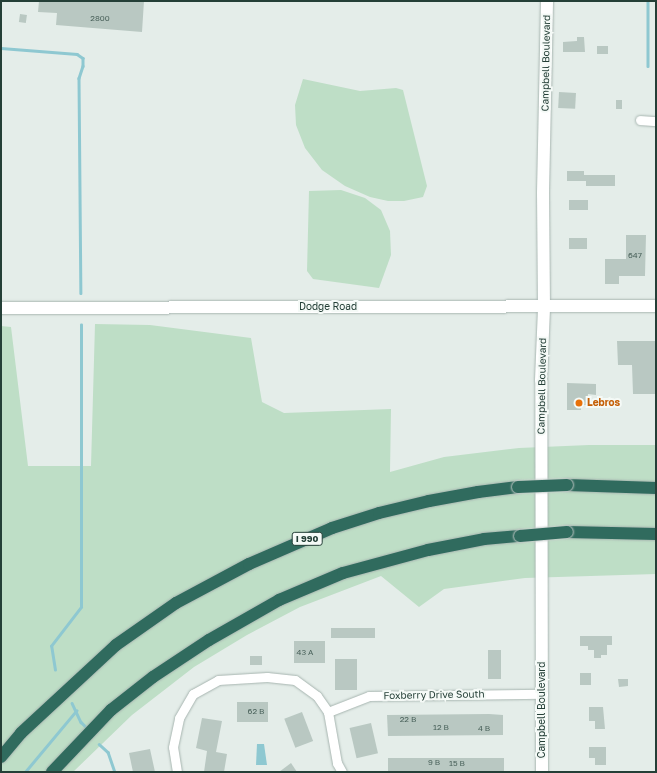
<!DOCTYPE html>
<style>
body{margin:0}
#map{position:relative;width:657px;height:773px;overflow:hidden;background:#e4ede9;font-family:"Golos Text",sans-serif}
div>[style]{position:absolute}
.green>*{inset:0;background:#bedec6}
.water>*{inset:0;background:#8ec8d1}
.stream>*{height:2.5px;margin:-1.25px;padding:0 1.25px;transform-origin:1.25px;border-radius:1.25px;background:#8ec8d1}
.building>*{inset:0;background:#b9c8c2;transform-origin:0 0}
.roads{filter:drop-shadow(0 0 1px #a7b5b0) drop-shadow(0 0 1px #a7b5b0)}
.street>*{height:9px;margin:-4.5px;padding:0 4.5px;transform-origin:4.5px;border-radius:4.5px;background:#fff}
.secondary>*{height:12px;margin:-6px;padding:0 6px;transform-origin:6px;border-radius:6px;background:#fff}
.highway>*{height:12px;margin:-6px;padding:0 6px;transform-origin:6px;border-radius:6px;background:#306b5e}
.bridges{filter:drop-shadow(0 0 1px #c2c9c7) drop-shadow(0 0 1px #c2c9c7)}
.highway-bridge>*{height:12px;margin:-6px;padding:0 6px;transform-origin:6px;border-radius:6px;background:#306b5e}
.dots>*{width:11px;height:11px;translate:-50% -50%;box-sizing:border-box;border:2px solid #f5faf7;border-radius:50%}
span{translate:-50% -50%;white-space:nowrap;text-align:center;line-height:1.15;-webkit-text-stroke:4px #f5faf7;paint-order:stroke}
.number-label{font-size:8px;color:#49615a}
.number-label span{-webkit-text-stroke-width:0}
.shield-label span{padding:1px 3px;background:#f5faf7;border:1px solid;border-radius:3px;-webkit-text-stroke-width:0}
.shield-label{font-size:9px;color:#243f37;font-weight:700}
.street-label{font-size:10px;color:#243f37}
.food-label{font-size:10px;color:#c56008;font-weight:700}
.left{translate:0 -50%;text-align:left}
.frame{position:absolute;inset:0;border:2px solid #243f37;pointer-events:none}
</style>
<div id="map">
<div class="green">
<i style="clip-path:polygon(303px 79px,360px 91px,396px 88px,403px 90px,427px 186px,423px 197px,404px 201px,388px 201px,370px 197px,345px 186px,322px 170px,305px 148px,296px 125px,295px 105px)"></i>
<i style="clip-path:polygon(341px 190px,365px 198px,381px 210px,390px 231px,391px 255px,379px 288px,313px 279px,307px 271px,309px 191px)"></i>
<i style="clip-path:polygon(95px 324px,150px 325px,251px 338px,262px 402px,284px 413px,391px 409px,390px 472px,444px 457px,519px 448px,589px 445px,656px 445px,656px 574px,525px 578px,444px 589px,419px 607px,381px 576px,300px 607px,247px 635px,194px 667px,132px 715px,73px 772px,1px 772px,1px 326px,11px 327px,28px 466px,91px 466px)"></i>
</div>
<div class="water">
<i style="clip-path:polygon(257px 744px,264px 744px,267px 765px,256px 765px)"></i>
</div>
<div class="stream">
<i style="left:648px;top:1px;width:65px;rotate:90deg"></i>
<i style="left:1px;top:48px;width:76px;rotate:4.5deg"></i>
<i style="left:77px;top:54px;width:7px;rotate:34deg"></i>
<i style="left:83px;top:58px;width:8px;rotate:90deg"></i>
<i style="left:83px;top:66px;width:13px;rotate:108deg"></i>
<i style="left:79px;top:78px;width:215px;rotate:89.5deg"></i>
<i style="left:55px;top:670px;width:24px;rotate:-99deg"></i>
<i style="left:51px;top:646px;width:49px;rotate:-52.4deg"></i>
<i style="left:81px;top:607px;width:282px;rotate:-90deg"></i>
<i style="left:72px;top:703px;width:21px;rotate:65deg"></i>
<i style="left:81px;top:722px;width:6px;rotate:45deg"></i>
<i style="left:99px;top:744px;width:12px;rotate:42deg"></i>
<i style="left:108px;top:752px;width:21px;rotate:71deg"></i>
<i style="left:25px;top:772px;width:80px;rotate:-50.1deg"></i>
</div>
<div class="building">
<i style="clip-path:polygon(39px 1px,144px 1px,142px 32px,56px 25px,57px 13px,38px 12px)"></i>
<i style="left:20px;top:14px;width:7px;height:8px;rotate:8deg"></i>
<i style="clip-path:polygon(577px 37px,584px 37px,585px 52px,563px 52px,563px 42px,577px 41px)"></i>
<i style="left:597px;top:46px;width:11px;height:8px"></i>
<i style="left:559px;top:92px;width:17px;height:16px;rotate:3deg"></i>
<i style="left:616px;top:100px;width:6px;height:9px"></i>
<i style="clip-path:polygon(567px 171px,584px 171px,584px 175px,615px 175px,615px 186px,586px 186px,586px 181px,567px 181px)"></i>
<i style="left:569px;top:200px;width:19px;height:10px"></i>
<i style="clip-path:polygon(626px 235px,646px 235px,645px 276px,619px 276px,619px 284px,605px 284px,605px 259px,626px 259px)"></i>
<i style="left:569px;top:238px;width:18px;height:11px"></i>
<i style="clip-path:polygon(617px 341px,656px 341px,656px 394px,633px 394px,632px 365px,618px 365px)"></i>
<i style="clip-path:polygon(567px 383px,596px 384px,596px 395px,588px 394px,587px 405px,581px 405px,581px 410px,567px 410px)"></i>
<i style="left:375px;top:628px;width:10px;height:44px;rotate:90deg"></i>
<i style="clip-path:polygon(580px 636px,612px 636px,612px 645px,607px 645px,607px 655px,601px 655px,601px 658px,594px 658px,594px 650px,588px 650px,588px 646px,580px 646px)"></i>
<i style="left:294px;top:641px;width:31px;height:22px"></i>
<i style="left:488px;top:650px;width:13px;height:29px"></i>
<i style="left:250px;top:656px;width:12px;height:9px"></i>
<i style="left:335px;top:659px;width:22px;height:31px"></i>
<i style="left:580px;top:673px;width:11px;height:12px"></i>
<i style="clip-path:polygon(618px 679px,628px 679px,628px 686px,619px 687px)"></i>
<i style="left:237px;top:702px;width:31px;height:20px"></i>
<i style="clip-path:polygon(589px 707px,603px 707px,605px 729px,595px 729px,595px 721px,589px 721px)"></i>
<i style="left:302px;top:712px;width:31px;height:19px;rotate:69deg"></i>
<i style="clip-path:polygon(489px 714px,503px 715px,503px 735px,388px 736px,387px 715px)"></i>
<i style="clip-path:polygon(202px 718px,222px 721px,216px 752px,227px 754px,224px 772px,204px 772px,207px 751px,196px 748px)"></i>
<i style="left:371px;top:723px;width:31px;height:22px;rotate:77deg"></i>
<i style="clip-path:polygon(589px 747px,606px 747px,606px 765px,595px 765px,595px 758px,589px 758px)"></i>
<i style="clip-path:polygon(150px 749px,155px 772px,133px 772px,129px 753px)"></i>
<i style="left:388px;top:758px;width:116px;height:14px"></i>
<i style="clip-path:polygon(291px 763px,297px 772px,279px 772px)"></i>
</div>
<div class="roads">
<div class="street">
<i style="left:640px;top:120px;width:16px;rotate:4deg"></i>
<i style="left:328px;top:712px;width:44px;rotate:-21.3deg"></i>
<i style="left:369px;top:696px;width:174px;rotate:-0.7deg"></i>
<i style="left:177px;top:772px;width:25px;rotate:-99deg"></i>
<i style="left:173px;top:747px;width:30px;rotate:-78deg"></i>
<i style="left:179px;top:718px;width:28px;rotate:-60deg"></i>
<i style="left:193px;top:694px;width:29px;rotate:-29deg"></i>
<i style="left:218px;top:680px;width:49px;rotate:-3.5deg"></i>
<i style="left:267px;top:677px;width:28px;rotate:6deg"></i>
<i style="left:295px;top:680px;width:27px;rotate:36deg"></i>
<i style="left:317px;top:696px;width:19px;rotate:55deg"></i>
<i style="left:328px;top:712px;width:52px;rotate:80deg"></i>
<i style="left:337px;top:763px;width:10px;rotate:61deg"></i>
</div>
<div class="secondary">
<i style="left:1px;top:308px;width:655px;rotate:-0.17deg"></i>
<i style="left:542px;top:772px;width:392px;rotate:-90.1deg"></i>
<i style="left:541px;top:380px;width:73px;rotate:-87.6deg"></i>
<i style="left:544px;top:307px;width:114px;rotate:-90.5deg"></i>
<i style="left:543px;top:193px;width:192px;rotate:-88.8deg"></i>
</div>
<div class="highway">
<i style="left:567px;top:485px;width:89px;rotate:1.9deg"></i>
<i style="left:567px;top:532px;width:89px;rotate:1.3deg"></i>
<i style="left:1px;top:757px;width:31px;rotate:-50deg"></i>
<i style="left:21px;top:733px;width:129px;rotate:-42.8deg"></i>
<i style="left:116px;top:645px;width:73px;rotate:-35deg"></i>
<i style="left:176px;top:603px;width:83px;rotate:-28.1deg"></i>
<i style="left:249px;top:564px;width:90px;rotate:-23.4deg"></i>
<i style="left:332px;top:528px;width:49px;rotate:-17.7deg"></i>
<i style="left:379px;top:513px;width:51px;rotate:-13.5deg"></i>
<i style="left:429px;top:501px;width:50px;rotate:-10.4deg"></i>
<i style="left:478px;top:492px;width:40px;rotate:-7.1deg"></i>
<i style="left:52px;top:772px;width:86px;rotate:-46.4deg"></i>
<i style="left:111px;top:710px;width:53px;rotate:-38.2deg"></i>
<i style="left:153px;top:677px;width:67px;rotate:-33.5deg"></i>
<i style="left:209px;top:640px;width:81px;rotate:-29.7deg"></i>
<i style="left:279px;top:600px;width:69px;rotate:-22.9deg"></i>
<i style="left:343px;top:573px;width:88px;rotate:-15.1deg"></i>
<i style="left:428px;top:550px;width:57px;rotate:-11.1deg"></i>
<i style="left:484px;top:539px;width:36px;rotate:-5deg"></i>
</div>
</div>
<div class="bridges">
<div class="highway-bridge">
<i style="left:518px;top:487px;width:49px;rotate:-2.3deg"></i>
<i style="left:520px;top:536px;width:47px;rotate:-4.9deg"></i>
</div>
</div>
<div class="dots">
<i style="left:579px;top:403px;background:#e8710a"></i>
</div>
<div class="number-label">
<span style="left:100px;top:19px">2800</span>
<span style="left:635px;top:256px">647</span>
<span style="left:305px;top:653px">43 A</span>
<span style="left:256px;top:712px">62 B</span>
<span style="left:408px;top:720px">22 B</span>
<span style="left:441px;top:728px">12 B</span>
<span style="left:484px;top:729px">4 B</span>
<span style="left:434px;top:763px">9 B</span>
<span style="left:457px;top:764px">15 B</span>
</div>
<div class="shield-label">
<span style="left:307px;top:539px">I 990</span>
</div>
<div class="street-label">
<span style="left:546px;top:63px;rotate:-89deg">Campbell Boulevard</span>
<span style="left:328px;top:307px">Dodge Road</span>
<span style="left:542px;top:386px;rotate:-89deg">Campbell Boulevard</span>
<span style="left:434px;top:695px;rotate:-1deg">Foxberry Drive South</span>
<span style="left:542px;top:710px;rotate:-90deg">Campbell Boulevard</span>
</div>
<div class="food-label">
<span class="left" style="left:587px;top:403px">Lebros</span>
</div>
<div class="frame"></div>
</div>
